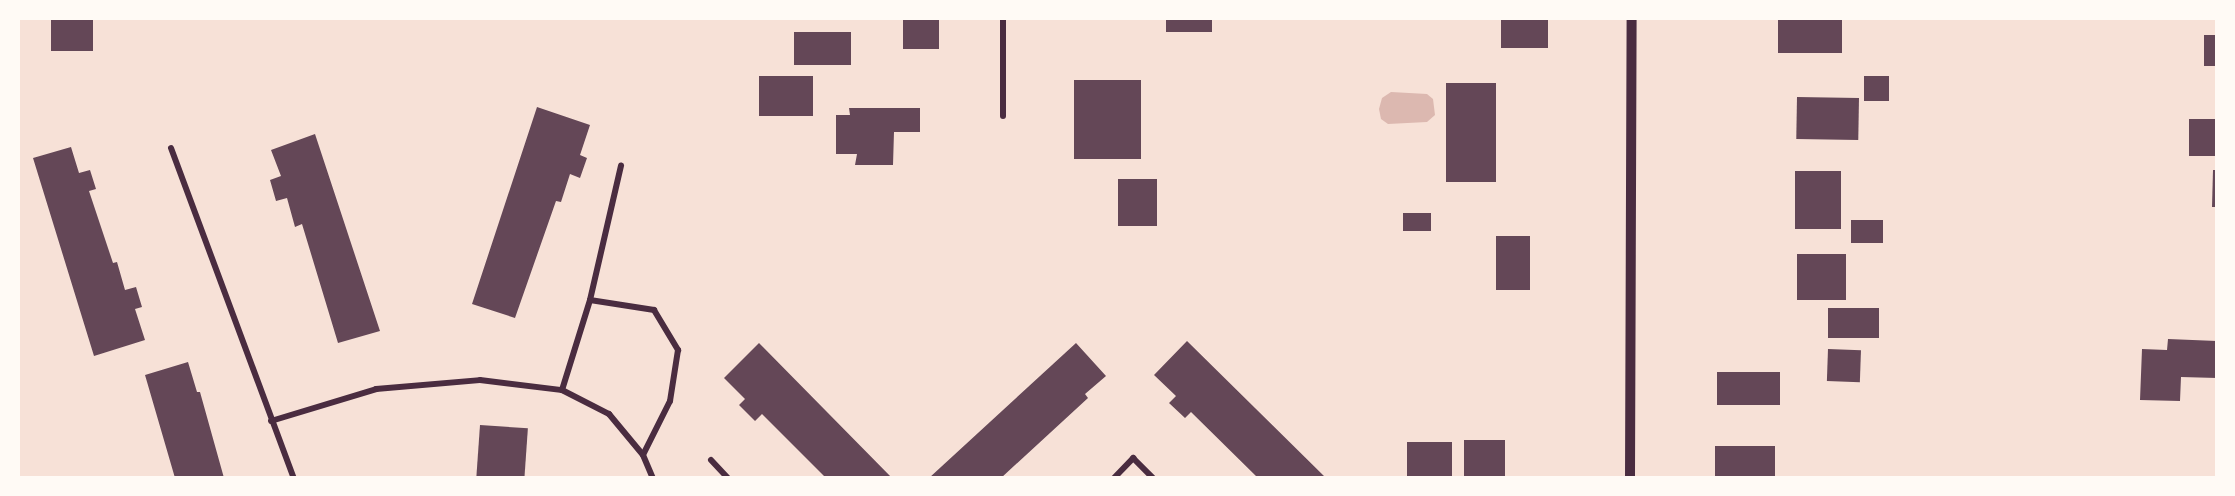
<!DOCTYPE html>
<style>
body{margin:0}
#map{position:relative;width:2235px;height:496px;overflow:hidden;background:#f7e1d7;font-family:Literata,serif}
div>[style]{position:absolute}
.water>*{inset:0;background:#dcb8b0}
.building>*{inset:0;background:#644757;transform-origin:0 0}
.minor>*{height:6px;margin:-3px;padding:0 3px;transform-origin:3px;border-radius:3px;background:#4a2c40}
.tertiary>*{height:10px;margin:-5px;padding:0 5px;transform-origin:5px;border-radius:5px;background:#4a2c40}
span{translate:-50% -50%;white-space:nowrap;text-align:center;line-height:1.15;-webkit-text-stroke:6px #fffaf5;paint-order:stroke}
.frame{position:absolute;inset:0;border:20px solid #fffaf5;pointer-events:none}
</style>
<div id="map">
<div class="water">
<i style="clip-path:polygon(1391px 92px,1427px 94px,1433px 99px,1435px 115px,1427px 122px,1388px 124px,1381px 119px,1379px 109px,1382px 98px)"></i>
</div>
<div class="building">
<i style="left:51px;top:18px;width:42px;height:33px"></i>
<i style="left:903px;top:18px;width:36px;height:31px"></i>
<i style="left:1166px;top:18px;width:46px;height:14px"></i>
<i style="left:1501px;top:18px;width:47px;height:30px"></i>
<i style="left:1778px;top:18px;width:64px;height:35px"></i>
<i style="left:794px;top:32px;width:57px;height:33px"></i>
<i style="left:2204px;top:35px;width:13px;height:31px"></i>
<i style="left:759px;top:76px;width:54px;height:40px"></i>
<i style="left:1864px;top:76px;width:25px;height:25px"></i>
<i style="left:1074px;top:80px;width:67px;height:79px"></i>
<i style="left:1446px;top:83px;width:50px;height:99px"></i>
<i style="left:1797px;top:97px;width:62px;height:42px;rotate:1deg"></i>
<i style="clip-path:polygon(537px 107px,590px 125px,580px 155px,587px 158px,580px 178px,570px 174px,561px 202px,556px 201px,515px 318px,472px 304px)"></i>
<i style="clip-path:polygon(849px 108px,920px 108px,920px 132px,894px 132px,893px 165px,855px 165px,857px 154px,836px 154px,836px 115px,850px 115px)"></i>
<i style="left:2189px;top:119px;width:28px;height:37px"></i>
<i style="clip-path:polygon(315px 134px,380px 331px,338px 343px,302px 224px,295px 227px,287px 198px,276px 201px,270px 180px,281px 176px,271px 150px)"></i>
<i style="clip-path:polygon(71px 147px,79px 173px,90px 170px,96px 189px,89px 191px,113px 263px,117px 262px,125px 290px,136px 287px,142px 307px,135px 309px,145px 340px,94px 356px,33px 158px)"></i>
<i style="clip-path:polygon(2213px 170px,2217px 170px,2217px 207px,2212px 207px)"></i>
<i style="left:1795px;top:171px;width:46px;height:58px"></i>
<i style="left:1118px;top:179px;width:39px;height:47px"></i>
<i style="left:1403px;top:213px;width:28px;height:18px"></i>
<i style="left:1851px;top:220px;width:32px;height:23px"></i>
<i style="left:1496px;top:236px;width:34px;height:54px"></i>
<i style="left:1797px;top:254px;width:49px;height:46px"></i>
<i style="left:1828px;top:308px;width:51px;height:30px"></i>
<i style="clip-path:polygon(2168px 339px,2217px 341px,2217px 378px,2181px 377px,2180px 401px,2140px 400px,2142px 349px,2167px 350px)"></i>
<i style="clip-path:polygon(1187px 341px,1326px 478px,1258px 478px,1191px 412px,1185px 418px,1169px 403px,1176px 396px,1154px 375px)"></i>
<i style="clip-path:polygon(759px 343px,892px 478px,826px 478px,762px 414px,755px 421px,739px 405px,745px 399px,724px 378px)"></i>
<i style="clip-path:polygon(1076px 343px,1106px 376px,1085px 394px,1088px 398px,1001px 478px,929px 478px)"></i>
<i style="left:1828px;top:349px;width:33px;height:32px;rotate:2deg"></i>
<i style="clip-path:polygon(188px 362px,197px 392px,200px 392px,224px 478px,175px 478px,145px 375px)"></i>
<i style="left:1717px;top:372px;width:63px;height:33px"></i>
<i style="left:480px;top:425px;width:48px;height:53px;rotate:4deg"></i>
<i style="left:1464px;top:440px;width:41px;height:38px"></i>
<i style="left:1407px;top:442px;width:45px;height:35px"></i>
<i style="left:1715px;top:446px;width:60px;height:31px"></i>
</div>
<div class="minor">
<i style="left:1003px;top:116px;width:98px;rotate:-90deg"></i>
<i style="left:171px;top:148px;width:352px;rotate:69.6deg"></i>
<i style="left:590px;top:300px;width:65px;rotate:8.9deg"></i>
<i style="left:654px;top:310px;width:47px;rotate:59deg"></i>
<i style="left:678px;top:350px;width:52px;rotate:98.9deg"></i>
<i style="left:670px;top:401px;width:60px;rotate:116.6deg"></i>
<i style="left:562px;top:390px;width:94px;rotate:-72.7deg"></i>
<i style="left:590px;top:300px;width:138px;rotate:-77deg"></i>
<i style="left:271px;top:421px;width:110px;rotate:-16.9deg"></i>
<i style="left:376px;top:389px;width:104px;rotate:-4.9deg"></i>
<i style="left:480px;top:380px;width:83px;rotate:7deg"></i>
<i style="left:562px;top:390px;width:53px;rotate:27.1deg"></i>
<i style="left:609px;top:414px;width:53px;rotate:50.3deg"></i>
<i style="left:643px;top:455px;width:25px;rotate:67deg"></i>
<i style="left:711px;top:460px;width:25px;rotate:47deg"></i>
<i style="left:1114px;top:478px;width:28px;rotate:-46deg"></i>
<i style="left:1133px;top:458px;width:28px;rotate:45deg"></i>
</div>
<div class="tertiary">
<i style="left:1630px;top:478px;width:460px;rotate:-89.8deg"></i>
</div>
<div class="frame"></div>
</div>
